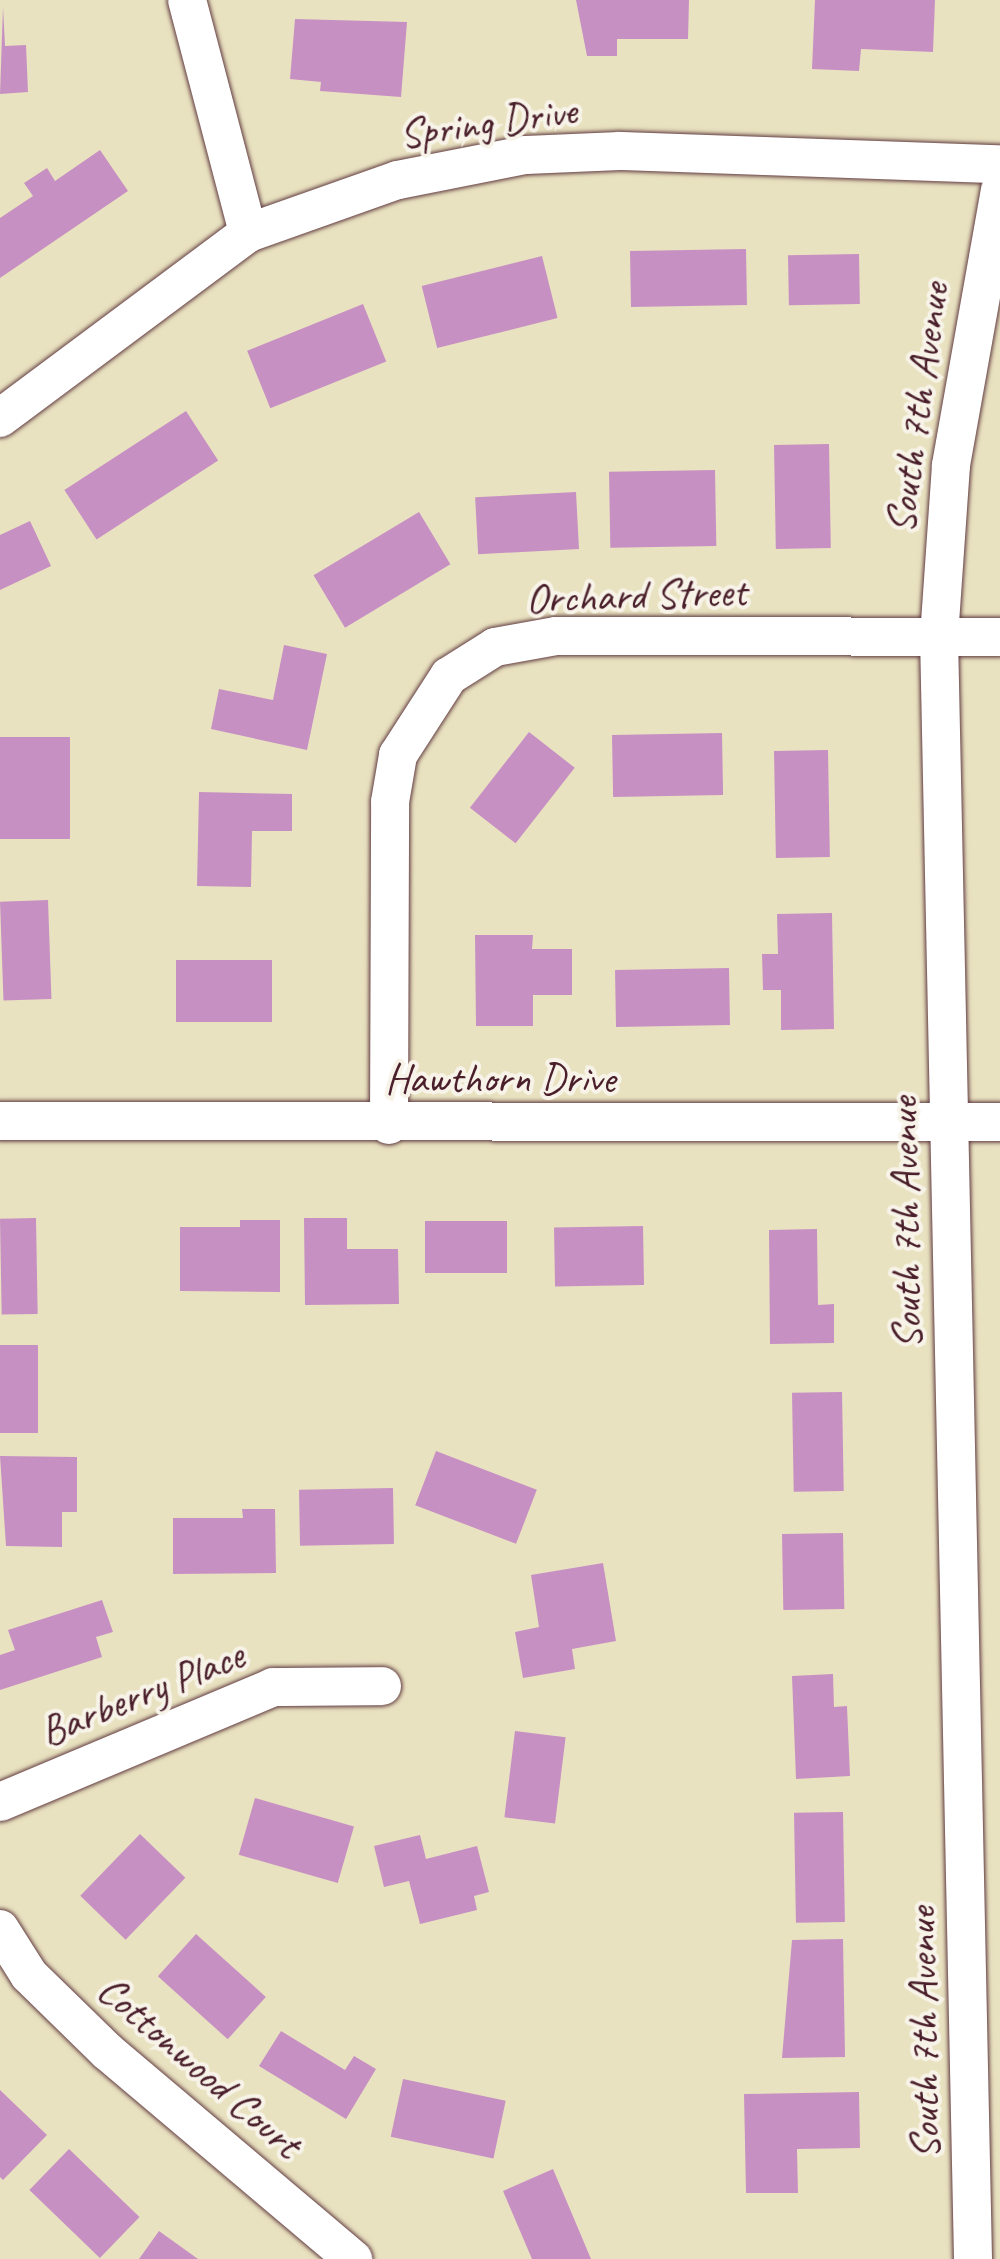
<!DOCTYPE html>
<style>
body{margin:0}
#map{position:relative;width:1000px;height:2259px;overflow:hidden;background:#e9e2c0;font-family:Caveat,sans-serif}
div>[style]{position:absolute}
.building>*{inset:0;background:#c790c3;transform-origin:0 0}
.roads{filter:drop-shadow(0 0 2px #623c41) drop-shadow(0 0 2px #623c41)}
.minor>*{height:38px;margin:-19px;padding:0 19px;transform-origin:19px;border-radius:19px;background:#fff}
span{translate:-50% -50%;white-space:nowrap;text-align:center;line-height:1.15;-webkit-text-stroke:8px #f7f3e8;paint-order:stroke}
.street-label{font-size:42px;color:#4a1f2b}
</style>
<div id="map">
<div class="building">
<i style="clip-path:polygon(576px 0,689px 0,688px 39px,617px 39px,617px 56px,587px 56px)"></i>
<i style="clip-path:polygon(815px 0,935px 0,933px 52px,861px 49px,859px 71px,812px 69px)"></i>
<i style="clip-path:polygon(3px 7px,5px 46px,26px 45px,28px 92px,0 94px)"></i>
<i style="clip-path:polygon(295px 19px,407px 22px,401px 97px,320px 91px,321px 82px,290px 79px)"></i>
<i style="clip-path:polygon(100px 150px,128px 191px,0 278px,0 218px,33px 196px,24px 183px,47px 168px,55px 181px)"></i>
<i style="left:746px;top:249px;width:56px;height:116px;rotate:89deg"></i>
<i style="left:859px;top:254px;width:50px;height:71px;rotate:89deg"></i>
<i style="left:542px;top:256px;width:64px;height:124px;rotate:76deg"></i>
<i style="left:363px;top:304px;width:62px;height:125px;rotate:68deg"></i>
<i style="left:186px;top:411px;width:59px;height:145px;rotate:57deg"></i>
<i style="left:829px;top:444px;width:104px;height:55px;rotate:89deg"></i>
<i style="left:715px;top:470px;width:76px;height:106px;rotate:89deg"></i>
<i style="left:576px;top:492px;width:57px;height:101px;rotate:87deg"></i>
<i style="left:419px;top:512px;width:61px;height:123px;rotate:59deg"></i>
<i style="clip-path:polygon(30px 521px,51px 566px,0 590px,0 535px)"></i>
<i style="clip-path:polygon(284px 645px,327px 654px,307px 750px,211px 729px,219px 689px,273px 700px)"></i>
<i style="left:529px;top:732px;width:58px;height:96px;rotate:38deg"></i>
<i style="left:722px;top:733px;width:62px;height:110px;rotate:89deg"></i>
<i style="left:0;top:737px;width:70px;height:102px"></i>
<i style="left:828px;top:750px;width:107px;height:54px;rotate:89deg"></i>
<i style="clip-path:polygon(199px 792px,292px 794px,292px 831px,252px 831px,251px 887px,197px 886px)"></i>
<i style="left:48px;top:900px;width:99px;height:48px;rotate:88deg"></i>
<i style="clip-path:polygon(832px 913px,834px 1029px,781px 1030px,781px 990px,763px 990px,762px 954px,778px 954px,777px 914px)"></i>
<i style="clip-path:polygon(475px 935px,533px 935px,532px 949px,572px 949px,572px 995px,533px 995px,533px 1026px,476px 1026px)"></i>
<i style="left:272px;top:960px;width:62px;height:96px;rotate:90deg"></i>
<i style="left:729px;top:968px;width:57px;height:114px;rotate:89deg"></i>
<i style="left:36px;top:1218px;width:96px;height:36px;rotate:89deg"></i>
<i style="clip-path:polygon(304px 1218px,347px 1218px,347px 1249px,398px 1249px,399px 1304px,305px 1305px)"></i>
<i style="clip-path:polygon(240px 1220px,280px 1220px,280px 1292px,180px 1291px,180px 1227px,240px 1227px)"></i>
<i style="left:507px;top:1221px;width:52px;height:82px;rotate:90deg"></i>
<i style="left:643px;top:1226px;width:59px;height:89px;rotate:89deg"></i>
<i style="clip-path:polygon(817px 1229px,818px 1305px,834px 1304px,834px 1343px,770px 1344px,769px 1230px)"></i>
<i style="left:0;top:1345px;width:38px;height:88px"></i>
<i style="left:842px;top:1392px;width:99px;height:50px;rotate:89deg"></i>
<i style="left:436px;top:1451px;width:108px;height:58px;rotate:21deg"></i>
<i style="clip-path:polygon(0 1456px,77px 1457px,77px 1512px,62px 1512px,62px 1547px,6px 1546px)"></i>
<i style="left:393px;top:1488px;width:56px;height:94px;rotate:89deg"></i>
<i style="clip-path:polygon(242px 1509px,275px 1509px,276px 1573px,173px 1574px,173px 1518px,243px 1518px)"></i>
<i style="left:843px;top:1533px;width:76px;height:61px;rotate:89deg"></i>
<i style="clip-path:polygon(603px 1563px,616px 1641px,572px 1649px,575px 1669px,523px 1678px,515px 1632px,539px 1627px,531px 1575px)"></i>
<i style="clip-path:polygon(102px 1600px,113px 1632px,96px 1637px,102px 1657px,0 1690px,0 1655px,15px 1650px,8px 1630px)"></i>
<i style="clip-path:polygon(833px 1674px,834px 1707px,847px 1706px,850px 1776px,796px 1779px,792px 1676px)"></i>
<i style="left:515px;top:1731px;width:51px;height:87px;rotate:7deg"></i>
<i style="left:255px;top:1798px;width:103px;height:59px;rotate:16deg"></i>
<i style="left:843px;top:1812px;width:110px;height:49px;rotate:89deg"></i>
<i style="left:140px;top:1834px;width:63px;height:86px;rotate:44deg"></i>
<i style="clip-path:polygon(420px 1835px,426px 1859px,477px 1846px,489px 1892px,474px 1896px,477px 1910px,420px 1924px,409px 1881px,384px 1887px,374px 1846px)"></i>
<i style="left:196px;top:1934px;width:94px;height:57px;rotate:42deg"></i>
<i style="clip-path:polygon(843px 1939px,845px 2057px,782px 2058px,792px 1940px)"></i>
<i style="clip-path:polygon(281px 2031px,345px 2070px,354px 2056px,376px 2069px,346px 2119px,259px 2066px)"></i>
<i style="left:403px;top:2079px;width:105px;height:59px;rotate:12deg"></i>
<i style="clip-path:polygon(0 2090px,47px 2135px,3px 2180px,0 2177px)"></i>
<i style="clip-path:polygon(859px 2092px,860px 2148px,797px 2149px,798px 2193px,746px 2193px,744px 2094px)"></i>
<i style="left:69px;top:2149px;width:98px;height:57px;rotate:44deg"></i>
<i style="clip-path:polygon(553px 2169px,591px 2259px,532px 2259px,503px 2191px)"></i>
<i style="clip-path:polygon(159px 2231px,198px 2259px,139px 2259px)"></i>
</div>
<div class="roads">
<div class="minor">
<i style="left:187px;top:0;width:241px;rotate:75.3deg"></i>
<i style="left:0;top:418px;width:309px;rotate:-36.7deg"></i>
<i style="left:248px;top:233px;width:159px;rotate:-19.5deg"></i>
<i style="left:398px;top:180px;width:130px;rotate:-11.1deg"></i>
<i style="left:526px;top:155px;width:94px;rotate:-2.4deg"></i>
<i style="left:620px;top:151px;width:380px;rotate:2deg"></i>
<i style="left:0;top:1121px;width:1000px;rotate:0.06deg"></i>
<i style="left:389px;top:1125px;width:323px;rotate:-89.8deg"></i>
<i style="left:390px;top:802px;width:48px;rotate:-80.3deg"></i>
<i style="left:398px;top:755px;width:94px;rotate:-57.2deg"></i>
<i style="left:449px;top:676px;width:54px;rotate:-32.2deg"></i>
<i style="left:495px;top:647px;width:62px;rotate:-10.2deg"></i>
<i style="left:556px;top:636px;width:444px;rotate:0.1deg"></i>
<i style="left:0;top:1802px;width:296px;rotate:-22.8deg"></i>
<i style="left:273px;top:1687px;width:109px;rotate:-0.5deg"></i>
<i style="left:0;top:1929px;width:54px;rotate:57.8deg"></i>
<i style="left:29px;top:1975px;width:110px;rotate:44.3deg"></i>
<i style="left:108px;top:2052px;width:321px;rotate:40.2deg"></i>
<i style="left:973px;top:2259px;width:1622px;rotate:-91.2deg"></i>
<i style="left:939px;top:637px;width:172px;rotate:-86deg"></i>
<i style="left:951px;top:465px;width:279px;rotate:-79.9deg"></i>
</div>
</div>
<div class="street-label">
<span style="left:488px;top:123px;rotate:-8deg">Spring Drive</span>
<span style="left:918px;top:408px;rotate:-82deg">South 7th Avenue</span>
<span style="left:636px;top:596px;rotate:-2deg">Orchard Street</span>
<span style="left:500px;top:1079px">Hawthorn Drive</span>
<span style="left:906px;top:1223px;rotate:-91deg">South 7th Avenue</span>
<span style="left:142px;top:1694px;rotate:-22deg">Barberry Place</span>
<span style="left:924px;top:2033px;rotate:-91deg">South 7th Avenue</span>
<span style="left:199px;top:2067px;rotate:41deg">Cottonwood Court</span>
</div>
</div>
